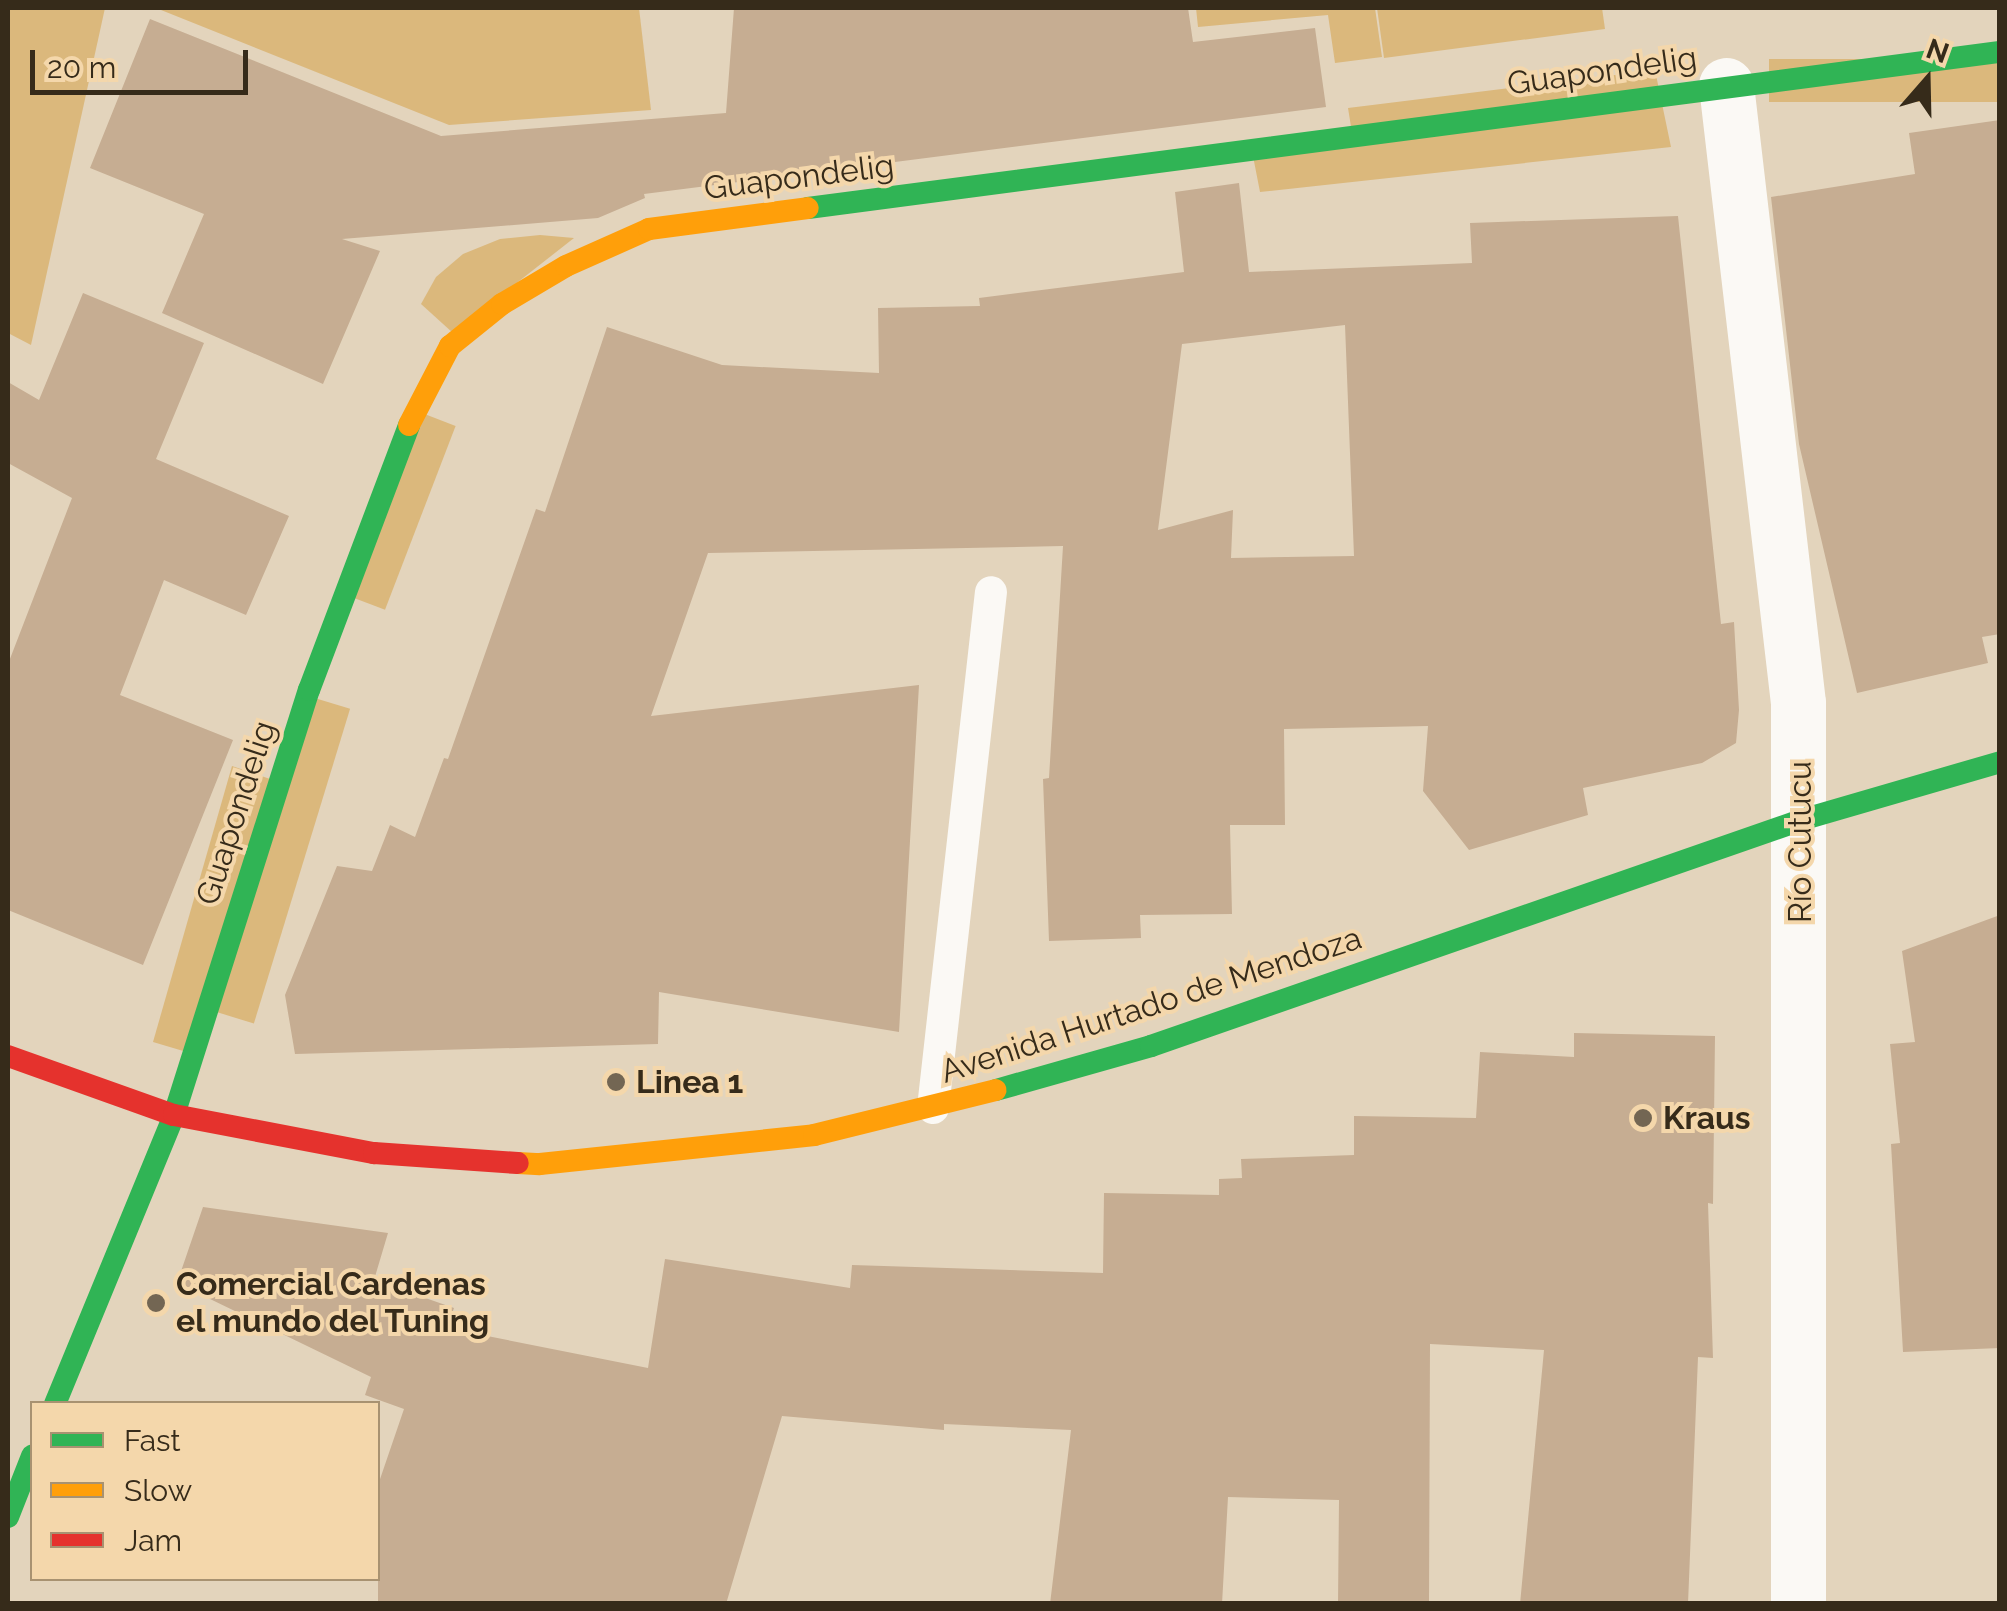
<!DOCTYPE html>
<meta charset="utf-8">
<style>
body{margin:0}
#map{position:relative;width:2007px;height:1611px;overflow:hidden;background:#e3d4bc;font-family:Raleway,sans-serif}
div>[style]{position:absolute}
.green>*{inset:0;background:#dbb87c;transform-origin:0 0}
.building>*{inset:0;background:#c6ad92}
.lane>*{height:32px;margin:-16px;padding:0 16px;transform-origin:16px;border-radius:16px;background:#fbf9f5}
.street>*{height:55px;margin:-27.5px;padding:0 27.5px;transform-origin:27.5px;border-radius:27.5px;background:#fbf9f5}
.fast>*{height:22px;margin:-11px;padding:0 11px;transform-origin:11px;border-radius:11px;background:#30b455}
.slow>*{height:22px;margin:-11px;padding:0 11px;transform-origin:11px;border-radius:11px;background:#ff9f0a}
.jam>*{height:22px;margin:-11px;padding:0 11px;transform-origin:11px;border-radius:11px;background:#e5322d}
.dots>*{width:28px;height:28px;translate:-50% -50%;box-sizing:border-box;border:5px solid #f4d7ab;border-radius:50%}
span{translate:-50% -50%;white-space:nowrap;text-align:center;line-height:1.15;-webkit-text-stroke:8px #f4d7ab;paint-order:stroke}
.street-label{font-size:32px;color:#362b1a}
.poi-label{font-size:32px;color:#362b1a;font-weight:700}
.left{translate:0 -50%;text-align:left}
.frame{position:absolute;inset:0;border:10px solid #362b1a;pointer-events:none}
.legend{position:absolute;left:30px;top:1401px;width:350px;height:180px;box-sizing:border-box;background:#f4d7ab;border:2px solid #a89271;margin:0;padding:12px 18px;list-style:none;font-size:30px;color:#362b1a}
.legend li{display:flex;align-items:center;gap:20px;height:50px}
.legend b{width:50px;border:2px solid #a89271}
.north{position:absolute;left:1877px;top:30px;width:100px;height:100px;-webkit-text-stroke:8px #f4d7ab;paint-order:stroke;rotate:20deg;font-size:28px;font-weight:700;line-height:40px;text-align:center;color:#362b1a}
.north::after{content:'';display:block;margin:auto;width:35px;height:45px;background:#362b1a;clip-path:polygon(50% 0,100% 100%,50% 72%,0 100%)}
.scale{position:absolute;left:30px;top:50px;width:218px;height:45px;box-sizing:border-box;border:5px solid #362b1a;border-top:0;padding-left:12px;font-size:30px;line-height:35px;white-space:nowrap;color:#362b1a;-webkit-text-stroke:8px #f4d7ab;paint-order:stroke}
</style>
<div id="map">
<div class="green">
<i style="clip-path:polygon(8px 8px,105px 8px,31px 345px,8px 333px)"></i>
<i style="clip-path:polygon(156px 8px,639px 8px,651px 110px,449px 125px)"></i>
<i style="clip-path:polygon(1196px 8px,1375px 8px,1382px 57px,1335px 63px,1328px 15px,1198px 27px)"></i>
<i style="clip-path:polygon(1377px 8px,1602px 8px,1605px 29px,1384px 58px)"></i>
<i style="left:1999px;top:59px;width:43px;height:230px;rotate:90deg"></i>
<i style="clip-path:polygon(1655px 70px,1671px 147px,1260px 192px,1252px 151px,1353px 139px,1348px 108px)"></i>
<i style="clip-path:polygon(540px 235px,574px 238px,453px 333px,421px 304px,436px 277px,463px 254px,500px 239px)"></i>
<i style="left:422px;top:413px;width:36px;height:197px;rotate:21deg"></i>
<i style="left:308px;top:696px;width:44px;height:329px;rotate:17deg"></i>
<i style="clip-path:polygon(232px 766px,276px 781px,190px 1053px,153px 1042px)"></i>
</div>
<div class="building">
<i style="clip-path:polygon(734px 8px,1188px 8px,1193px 42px,1315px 28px,1326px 107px,644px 194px,645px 198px,598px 218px,342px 239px,380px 251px,323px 384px,162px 313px,204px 214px,90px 168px,150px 19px,441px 136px,726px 113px)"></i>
<i style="clip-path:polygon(2000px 120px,2000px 634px,1982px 637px,1988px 663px,1857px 693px,1799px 444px,1771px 197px,1915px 174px,1909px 133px)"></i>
<i style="clip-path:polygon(evenodd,1239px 183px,1249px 272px,1472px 263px,1470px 223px,1678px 216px,1721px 624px,1734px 622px,1739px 710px,1736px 743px,1702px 763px,1583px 788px,1588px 815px,1469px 850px,1423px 791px,1428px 726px,1284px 729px,1285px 825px,1230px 825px,1232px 914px,1140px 915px,1141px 938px,1049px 941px,1043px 779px,1049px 778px,1063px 546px,708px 553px,651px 716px,919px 685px,899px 1032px,659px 992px,658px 1044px,295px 1054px,285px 995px,337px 866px,372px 871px,390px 825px,415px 837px,444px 758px,448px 759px,536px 509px,545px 512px,607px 327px,722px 365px,879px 373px,878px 308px,980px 306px,979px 298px,1184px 272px,1175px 192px,1239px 183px,1345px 325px,1354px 556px,1231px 558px,1233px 510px,1158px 530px,1182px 344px,1345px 325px)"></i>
<i style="clip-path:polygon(83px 293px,204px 343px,156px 459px,289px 516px,246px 615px,164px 580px,120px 695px,233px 740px,143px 965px,8px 910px,8px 664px,72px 498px,8px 463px,8px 382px,39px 400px)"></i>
<i style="clip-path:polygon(2000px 915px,2000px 1348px,1903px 1352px,1891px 1144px,1900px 1143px,1890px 1044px,1915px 1042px,1902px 951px)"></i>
<i style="clip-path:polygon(1574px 1033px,1715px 1036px,1713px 1204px,1708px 1203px,1713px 1358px,1698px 1357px,1688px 1604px,1520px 1604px,1544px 1350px,1430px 1344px,1429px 1604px,1338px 1604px,1339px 1500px,1228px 1497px,1222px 1604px,1050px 1604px,1071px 1430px,944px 1424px,944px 1430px,782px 1416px,726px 1604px,378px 1604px,378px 1485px,404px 1409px,365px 1395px,371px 1377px,177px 1283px,203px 1207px,388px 1233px,374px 1280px,454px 1308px,447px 1328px,648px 1368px,665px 1259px,850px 1288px,852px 1265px,1103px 1273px,1104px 1193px,1219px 1195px,1219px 1179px,1242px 1178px,1241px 1159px,1354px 1155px,1354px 1116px,1476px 1118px,1480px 1052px,1574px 1057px)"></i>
</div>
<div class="lane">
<i style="left:933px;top:1108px;width:519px;rotate:-83.59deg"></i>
</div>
<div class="street">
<i style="left:1726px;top:85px;width:622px;rotate:83.35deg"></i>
<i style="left:1798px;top:703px;width:901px;rotate:90deg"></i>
</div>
<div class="fast">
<i style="left:808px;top:208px;width:1202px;rotate:-7.46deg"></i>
<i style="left:996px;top:1090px;width:161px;rotate:-15.8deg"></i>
<i style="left:1151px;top:1046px;width:688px;rotate:-19.17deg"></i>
<i style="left:1801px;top:820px;width:207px;rotate:-16.2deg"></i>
<i style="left:55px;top:1404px;width:313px;rotate:-67.6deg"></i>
<i style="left:174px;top:1115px;width:446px;rotate:-72.4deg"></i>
<i style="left:309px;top:690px;width:283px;rotate:-69.3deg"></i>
<i style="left:8px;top:1517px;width:66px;rotate:-68.5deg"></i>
</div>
<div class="slow">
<i style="left:409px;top:425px;width:89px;rotate:-62.6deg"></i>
<i style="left:450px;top:346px;width:67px;rotate:-38.9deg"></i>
<i style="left:502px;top:304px;width:74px;rotate:-30.7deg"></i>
<i style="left:566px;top:266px;width:91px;rotate:-24deg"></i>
<i style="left:649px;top:229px;width:160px;rotate:-7.5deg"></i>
<i style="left:518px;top:1163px;width:22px;rotate:3deg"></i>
<i style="left:540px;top:1164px;width:276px;rotate:-6deg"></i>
<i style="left:814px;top:1135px;width:187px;rotate:-13.9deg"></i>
</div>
<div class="jam">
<i style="left:8px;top:1056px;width:176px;rotate:19.6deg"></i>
<i style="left:174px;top:1115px;width:204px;rotate:10.8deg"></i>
<i style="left:374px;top:1153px;width:144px;rotate:4deg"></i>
</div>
<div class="dots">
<i style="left:616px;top:1082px;background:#736653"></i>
<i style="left:1643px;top:1118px;background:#736653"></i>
<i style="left:156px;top:1303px;background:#736653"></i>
</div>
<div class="street-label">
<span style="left:1602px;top:71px;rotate:-8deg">Guapondelig</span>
<span style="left:799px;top:177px;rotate:-7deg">Guapondelig</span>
<span style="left:236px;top:813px;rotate:-72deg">Guapondelig</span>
<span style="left:1800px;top:842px;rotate:-90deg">Río Cutucu</span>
<span style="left:1151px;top:1005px;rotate:-18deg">Avenida Hurtado de Mendoza</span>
</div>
<div class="poi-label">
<span class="left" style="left:636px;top:1082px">Linea 1</span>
<span class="left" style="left:1663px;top:1118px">Kraus</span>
<span class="left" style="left:176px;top:1303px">Comercial Cardenas<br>el mundo del Tuning</span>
</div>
<div class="frame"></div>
<ul class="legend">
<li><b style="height:12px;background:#30b455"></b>Fast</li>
<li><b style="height:12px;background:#ff9f0a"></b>Slow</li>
<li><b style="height:12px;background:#e5322d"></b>Jam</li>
</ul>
<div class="north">N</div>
<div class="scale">20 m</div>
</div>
